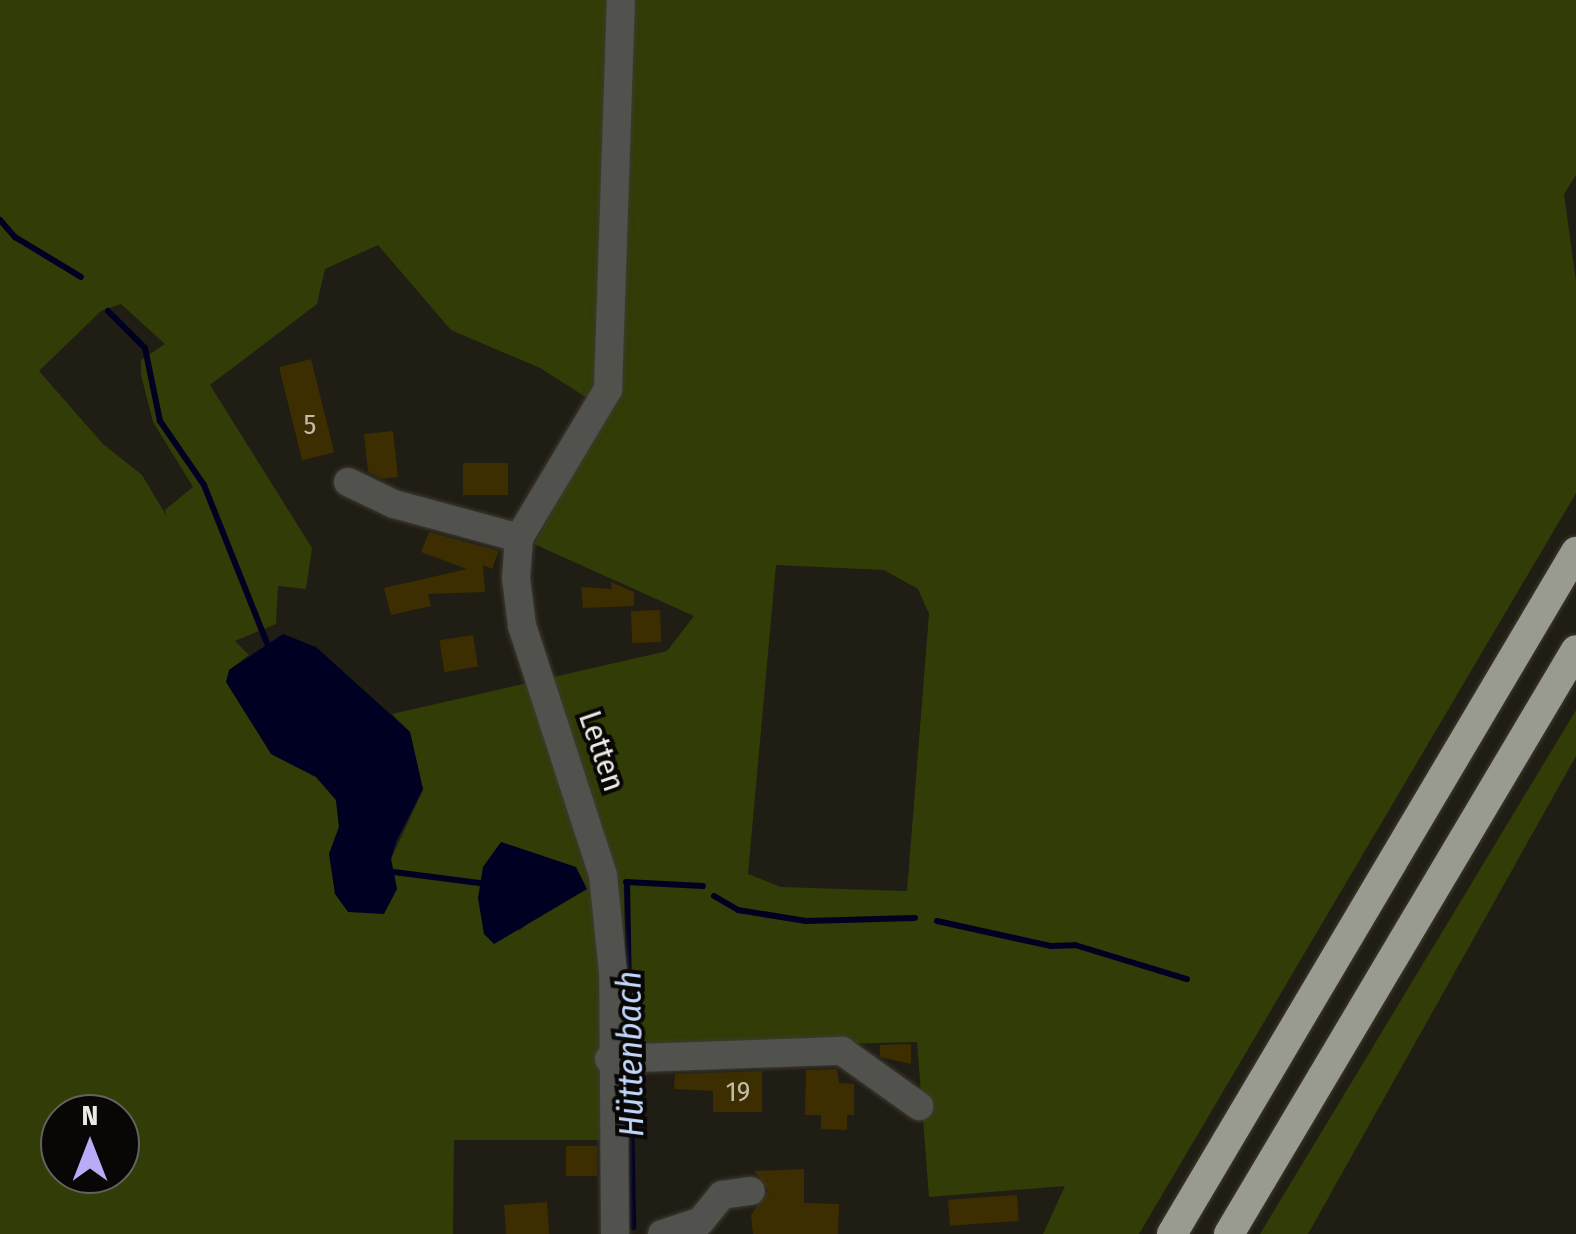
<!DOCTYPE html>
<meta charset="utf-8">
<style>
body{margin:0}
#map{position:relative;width:1576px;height:1234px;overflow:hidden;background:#201d14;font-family:"Fira Sans Condensed",sans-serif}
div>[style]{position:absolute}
.green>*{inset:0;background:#323c06}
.water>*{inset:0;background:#000023}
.stream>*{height:6px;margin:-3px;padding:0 3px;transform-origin:3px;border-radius:3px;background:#000023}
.building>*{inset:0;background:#3c2e01;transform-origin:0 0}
.roads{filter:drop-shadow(0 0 2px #3d3a31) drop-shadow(0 0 2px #3d3a31)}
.minor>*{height:28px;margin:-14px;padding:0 14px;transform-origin:14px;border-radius:14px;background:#51524d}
.highway>*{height:30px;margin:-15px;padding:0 15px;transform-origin:15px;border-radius:15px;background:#9a9b90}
span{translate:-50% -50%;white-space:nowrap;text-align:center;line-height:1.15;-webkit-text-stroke:8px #090705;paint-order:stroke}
.number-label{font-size:28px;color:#c0bbab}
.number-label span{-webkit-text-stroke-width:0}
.street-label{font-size:32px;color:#eceae4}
.water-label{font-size:35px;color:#c1d6f9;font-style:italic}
.north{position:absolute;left:40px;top:1094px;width:100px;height:100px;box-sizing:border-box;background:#090705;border:2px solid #64625e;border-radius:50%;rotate:0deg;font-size:28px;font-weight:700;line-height:40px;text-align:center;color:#eceae4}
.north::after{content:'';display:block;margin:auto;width:35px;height:45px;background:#baaaf7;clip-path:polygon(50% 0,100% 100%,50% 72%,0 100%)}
</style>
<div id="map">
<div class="green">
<i style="clip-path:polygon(evenodd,0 0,1576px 0,1576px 175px,1564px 194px,1576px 281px,1576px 493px,1139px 1234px,1043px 1234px,1065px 1186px,929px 1197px,917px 1042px,618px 1049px,618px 1140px,454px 1140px,453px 1234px,0 1234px,0 0,378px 245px,451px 330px,540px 368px,592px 401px,618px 393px,534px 544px,694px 616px,667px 651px,392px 714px,410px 732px,423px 790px,391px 859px,397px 889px,329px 854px,339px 827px,336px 800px,316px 777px,271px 754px,229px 670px,249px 655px,235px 641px,276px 624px,278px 586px,306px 589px,312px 548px,210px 385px,317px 304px,325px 269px,378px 245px,0 0,121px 304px,165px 344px,141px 360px,141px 375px,153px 422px,193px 487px,165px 510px,167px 517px,142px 475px,103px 444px,39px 371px,101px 311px,121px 304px,0 0,776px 565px,884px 570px,918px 589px,929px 614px,907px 891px,781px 887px,748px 874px,776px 565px,0 0,502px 843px,543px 856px,587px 889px,546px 908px,519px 931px,502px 843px,0 0,60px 1114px,120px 1114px,120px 1174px,60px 1174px,60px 1114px)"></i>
<i style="clip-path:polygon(1576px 710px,1576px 756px,1308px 1234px,1260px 1234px)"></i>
</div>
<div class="water">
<i style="clip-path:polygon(283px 634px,316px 647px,410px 732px,423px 789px,396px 842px,391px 859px,397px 889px,384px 914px,348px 912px,335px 894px,329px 854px,339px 827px,336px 800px,316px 777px,271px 754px,226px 682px,229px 670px)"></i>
<i style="clip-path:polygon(501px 842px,576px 867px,587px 889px,494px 944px,484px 934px,478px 898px,483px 867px)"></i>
</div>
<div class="stream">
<i style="left:0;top:220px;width:23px;rotate:49deg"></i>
<i style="left:15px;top:237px;width:77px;rotate:31.2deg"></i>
<i style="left:108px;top:311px;width:52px;rotate:45deg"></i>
<i style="left:145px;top:348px;width:75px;rotate:78.4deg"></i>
<i style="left:160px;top:421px;width:78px;rotate:55.5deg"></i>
<i style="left:204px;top:485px;width:179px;rotate:68.3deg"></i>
<i style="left:386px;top:871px;width:102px;rotate:7.3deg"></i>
<i style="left:626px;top:882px;width:77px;rotate:3deg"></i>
<i style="left:627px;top:882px;width:169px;rotate:89deg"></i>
<i style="left:714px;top:896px;width:28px;rotate:30deg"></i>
<i style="left:738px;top:910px;width:69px;rotate:9.2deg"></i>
<i style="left:806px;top:921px;width:109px;rotate:-1.6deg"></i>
<i style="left:937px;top:921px;width:117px;rotate:12.4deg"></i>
<i style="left:1051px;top:946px;width:24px;rotate:-2deg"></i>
<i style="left:1075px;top:945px;width:117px;rotate:16.9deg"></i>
<i style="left:630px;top:1064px;width:163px;rotate:88.9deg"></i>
</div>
<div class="building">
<i style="left:311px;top:359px;width:96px;height:33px;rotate:76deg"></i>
<i style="clip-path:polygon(393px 431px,398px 477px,382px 479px,368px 472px,364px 434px)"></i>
<i style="left:508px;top:463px;width:32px;height:45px;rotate:90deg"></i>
<i style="clip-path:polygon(429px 532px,499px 551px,492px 569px,483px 565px,485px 592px,428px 594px,431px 606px,391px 615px,384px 588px,467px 569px,421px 552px)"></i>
<i style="clip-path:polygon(611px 582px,634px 592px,634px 606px,583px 608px,581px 587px,612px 589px)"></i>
<i style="left:660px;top:610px;width:32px;height:29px;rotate:88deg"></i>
<i style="left:473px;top:635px;width:32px;height:34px;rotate:81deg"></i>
<i style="clip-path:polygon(911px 1044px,911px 1064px,880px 1057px,880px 1045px)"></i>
<i style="clip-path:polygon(837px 1069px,839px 1083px,854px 1084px,854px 1115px,847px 1115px,847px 1130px,821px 1129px,821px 1115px,805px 1115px,806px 1070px)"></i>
<i style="clip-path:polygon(762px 1071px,762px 1112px,713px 1112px,713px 1091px,674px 1089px,675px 1074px)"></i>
<i style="left:566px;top:1146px;width:31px;height:30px"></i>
<i style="clip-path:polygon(804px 1169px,804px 1203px,839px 1204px,838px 1234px,753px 1234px,751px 1215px,768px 1190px,754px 1171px)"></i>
<i style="left:1017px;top:1195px;width:26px;height:69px;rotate:86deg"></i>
<i style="left:547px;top:1202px;width:32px;height:43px;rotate:86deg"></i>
</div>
<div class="roads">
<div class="minor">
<i style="left:348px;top:482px;width:51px;rotate:25.6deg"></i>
<i style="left:394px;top:504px;width:130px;rotate:15.2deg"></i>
<i style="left:609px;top:1059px;width:233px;rotate:-2deg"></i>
<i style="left:842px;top:1051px;width:95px;rotate:35.5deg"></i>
<i style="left:615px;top:1234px;width:262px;rotate:-90.4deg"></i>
<i style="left:613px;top:972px;width:98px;rotate:-95.9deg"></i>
<i style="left:603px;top:875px;width:262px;rotate:-108deg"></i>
<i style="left:522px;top:626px;width:48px;rotate:-97.1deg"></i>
<i style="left:516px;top:578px;width:40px;rotate:-85.7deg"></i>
<i style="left:519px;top:538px;width:174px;rotate:-59.1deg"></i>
<i style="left:608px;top:389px;width:389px;rotate:-88.1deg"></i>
<i style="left:662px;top:1234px;width:40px;rotate:-18deg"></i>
<i style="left:700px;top:1222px;width:35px;rotate:-51deg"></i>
<i style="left:722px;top:1195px;width:29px;rotate:-8deg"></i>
</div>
<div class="highway">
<i style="left:1172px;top:1234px;width:793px;rotate:-59.36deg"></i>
<i style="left:1229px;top:1234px;width:679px;rotate:-59.28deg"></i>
</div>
</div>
<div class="number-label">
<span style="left:310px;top:425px">5</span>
<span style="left:738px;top:1092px">19</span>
</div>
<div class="street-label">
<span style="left:602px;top:751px;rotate:71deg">Letten</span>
</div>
<div class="water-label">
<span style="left:630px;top:1054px;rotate:-91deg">Hüttenbach</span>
</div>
<div class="north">N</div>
</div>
